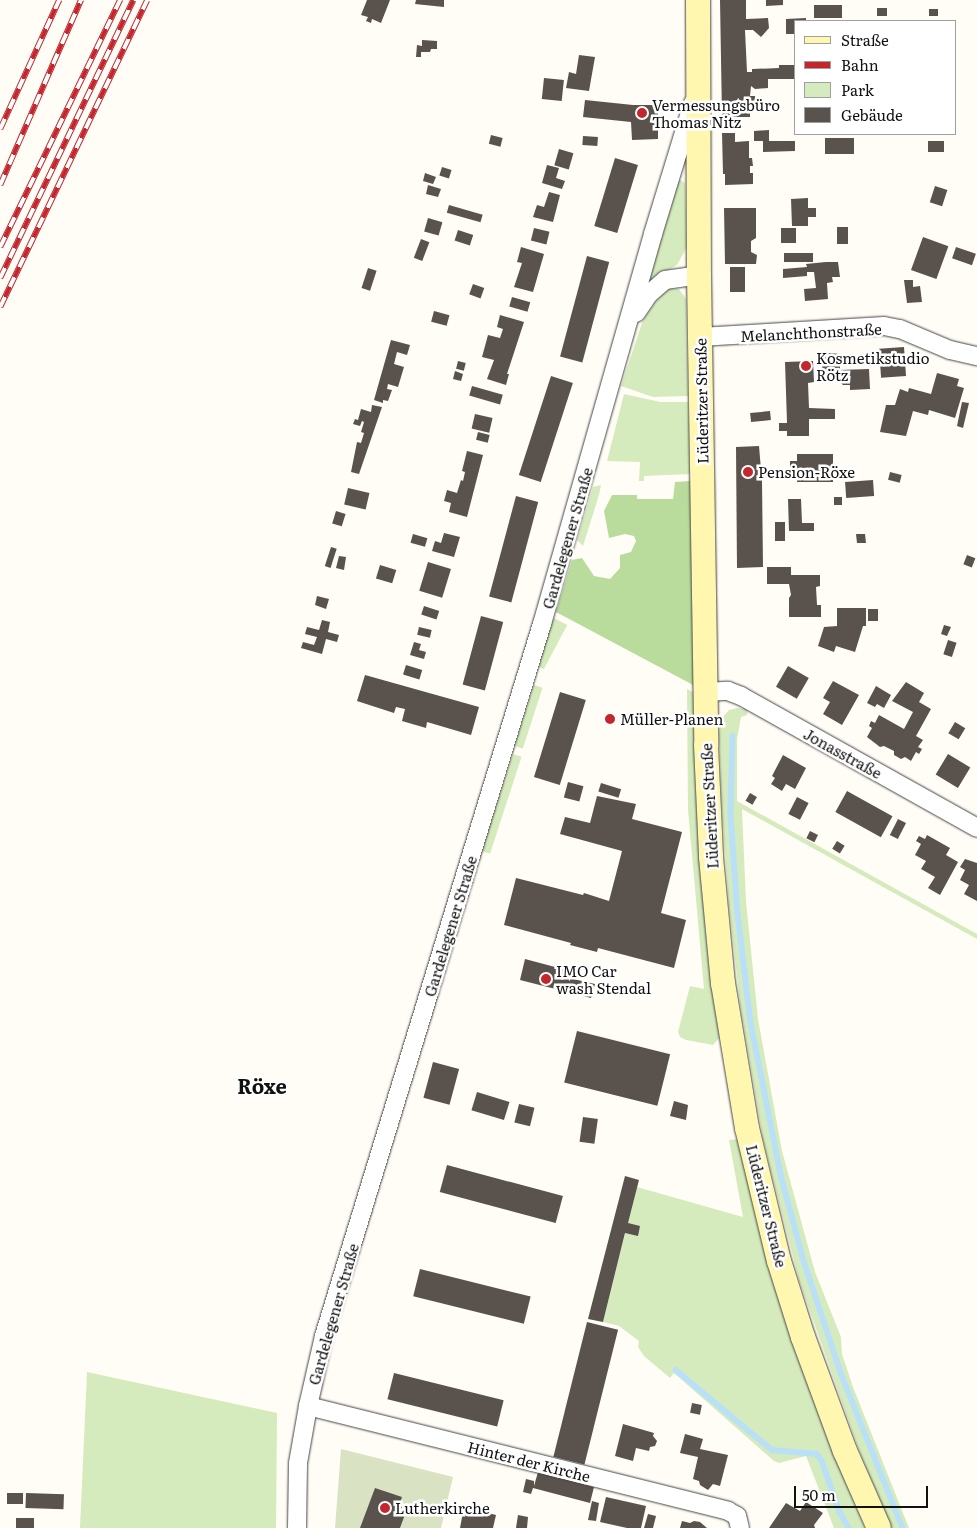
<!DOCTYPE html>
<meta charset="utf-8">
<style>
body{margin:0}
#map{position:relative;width:977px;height:1528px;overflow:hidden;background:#fffdf5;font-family:Literata,serif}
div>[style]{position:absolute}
.green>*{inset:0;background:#d5ebbd;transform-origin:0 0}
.forest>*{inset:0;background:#b9dc9c}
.cemetery>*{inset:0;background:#d9e3c4}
.stream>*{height:5.5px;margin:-2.75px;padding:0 2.75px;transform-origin:2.75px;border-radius:2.75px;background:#b9e0f7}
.building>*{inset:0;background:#5a524d;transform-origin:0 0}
.roads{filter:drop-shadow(0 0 1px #444) drop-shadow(0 0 1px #444)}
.minor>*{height:18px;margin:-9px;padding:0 9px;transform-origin:9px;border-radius:9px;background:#fff}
.secondary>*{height:24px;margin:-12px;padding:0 12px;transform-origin:12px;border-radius:12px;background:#fff6b0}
.rail>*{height:5.5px;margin-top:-2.75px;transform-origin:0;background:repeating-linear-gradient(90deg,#fff 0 11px,#c4262e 0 22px);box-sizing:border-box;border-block:1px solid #c4262e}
.dots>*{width:14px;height:14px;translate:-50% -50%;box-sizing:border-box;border:2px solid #fff;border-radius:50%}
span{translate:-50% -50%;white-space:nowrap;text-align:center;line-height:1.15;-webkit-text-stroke:5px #fff;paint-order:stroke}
.poi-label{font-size:15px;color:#111}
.left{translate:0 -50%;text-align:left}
.street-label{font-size:15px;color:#111}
.district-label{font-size:20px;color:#111;font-weight:700}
.legend{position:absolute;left:794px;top:20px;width:162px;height:115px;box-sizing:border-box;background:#fff;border:1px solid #a0a0a0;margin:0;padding:6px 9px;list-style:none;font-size:15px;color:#111}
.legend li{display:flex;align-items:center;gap:10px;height:25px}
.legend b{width:25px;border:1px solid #a0a0a0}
.scale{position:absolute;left:794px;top:1486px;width:134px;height:22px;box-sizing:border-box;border:2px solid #111;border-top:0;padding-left:6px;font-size:15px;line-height:18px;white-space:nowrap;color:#111;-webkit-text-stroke:4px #fff;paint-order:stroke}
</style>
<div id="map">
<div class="green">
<i style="clip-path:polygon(680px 180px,685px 183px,687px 247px,677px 265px,652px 280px,649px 279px,677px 181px)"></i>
<i style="clip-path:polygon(670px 288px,679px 289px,686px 299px,688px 396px,653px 397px,621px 386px,643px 320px,659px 296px)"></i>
<i style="clip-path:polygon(624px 394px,660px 402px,688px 402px,691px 474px,644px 476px,644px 481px,639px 481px,640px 462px,607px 461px)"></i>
<i style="clip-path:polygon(601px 485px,599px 495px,583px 546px,577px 540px,593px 487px)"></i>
<i style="left:554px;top:618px;width:15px;height:50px;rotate:28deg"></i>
<i style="left:534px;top:685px;width:9px;height:64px;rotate:18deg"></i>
<i style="clip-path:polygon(687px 689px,694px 693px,721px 1036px,713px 1045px,686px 1040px,680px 1037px,678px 1032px,690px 986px,704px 989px,688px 810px)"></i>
<i style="clip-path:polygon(737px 708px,748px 709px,747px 715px,741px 717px,737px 739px,737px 801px,977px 934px,977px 939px,742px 809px,746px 902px,758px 1019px,782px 1151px,815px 1272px,841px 1337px,842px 1354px,853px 1387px,909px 1528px,892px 1528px,860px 1453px,799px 1280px,763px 1139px,740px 1003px,729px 905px,722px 809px,719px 734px,721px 719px,729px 710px)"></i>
<i style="left:513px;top:754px;width:9px;height:102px;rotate:18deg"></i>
<i style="clip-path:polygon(741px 1139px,808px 1382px,827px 1438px,865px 1528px,834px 1528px,806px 1456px,779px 1463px,774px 1461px,674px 1373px,670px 1378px,644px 1356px,638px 1347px,639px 1341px,619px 1326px,603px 1322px,637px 1187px,743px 1217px,729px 1140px)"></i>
<i style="clip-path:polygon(87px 1372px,277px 1413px,276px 1528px,80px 1528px)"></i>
</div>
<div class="forest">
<i style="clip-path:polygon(691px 481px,695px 686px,556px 612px,572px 560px,582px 558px,594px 576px,610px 579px,620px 568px,620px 555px,631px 552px,636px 541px,634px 536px,625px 534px,609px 538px,604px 511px,612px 495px,637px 495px,637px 499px,673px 499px,675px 482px)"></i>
</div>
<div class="cemetery">
<i style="clip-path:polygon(341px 1449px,453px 1477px,441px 1528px,335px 1528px)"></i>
</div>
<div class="stream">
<i style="left:733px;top:736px;width:79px;rotate:91.5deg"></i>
<i style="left:731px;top:815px;width:99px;rotate:86deg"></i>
<i style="left:738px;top:914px;width:110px;rotate:83.2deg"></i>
<i style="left:751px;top:1023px;width:155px;rotate:78.8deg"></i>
<i style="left:781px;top:1175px;width:89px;rotate:75deg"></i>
<i style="left:804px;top:1261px;width:118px;rotate:71.7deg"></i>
<i style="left:841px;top:1373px;width:167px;rotate:68.2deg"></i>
<i style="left:676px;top:1370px;width:125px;rotate:39.8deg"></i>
<i style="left:772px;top:1450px;width:45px;rotate:5.1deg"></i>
<i style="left:817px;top:1454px;width:9px;rotate:54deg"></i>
<i style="left:822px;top:1461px;width:54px;rotate:70.6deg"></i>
<i style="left:840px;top:1512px;width:18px;rotate:61deg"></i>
</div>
<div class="building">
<i style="clip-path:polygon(367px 0,390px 0,381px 23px,372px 19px,371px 23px,366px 21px,368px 17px,361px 15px)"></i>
<i style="clip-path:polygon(416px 0,444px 0,444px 7px,415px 4px)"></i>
<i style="clip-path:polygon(720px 0,746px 0,746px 19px,768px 18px,769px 28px,761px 37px,753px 30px,745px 30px,747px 72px,752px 72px,752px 69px,779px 68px,779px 65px,796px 65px,796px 79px,768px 79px,768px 88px,755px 89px,751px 86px,750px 96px,755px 96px,755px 104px,750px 104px,750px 117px,722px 117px)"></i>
<i style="clip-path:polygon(766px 0,783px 0,783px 5px,766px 6px)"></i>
<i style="left:814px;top:5px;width:28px;height:13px"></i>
<i style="left:877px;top:8px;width:10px;height:8px"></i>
<i style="left:929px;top:9px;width:9px;height:7px"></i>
<i style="clip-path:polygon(806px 18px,806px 21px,796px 21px,796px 34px,786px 34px,786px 19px)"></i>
<i style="clip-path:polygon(422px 40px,437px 41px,437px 49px,431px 49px,430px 52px,421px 52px,421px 57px,416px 57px,417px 45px,422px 46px)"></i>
<i style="clip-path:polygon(579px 55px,595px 57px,589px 91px,566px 88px,569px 72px,576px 74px)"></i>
<i style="left:544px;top:78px;width:20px;height:21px;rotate:6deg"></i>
<i style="clip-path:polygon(585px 100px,633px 105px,658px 105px,658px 139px,632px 140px,631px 122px,583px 117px)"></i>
<i style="clip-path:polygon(769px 130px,769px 141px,795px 141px,795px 151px,763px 152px,763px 141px,754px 141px,754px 131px)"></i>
<i style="clip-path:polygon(722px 133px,735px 133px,735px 142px,749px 141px,749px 158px,752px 158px,753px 166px,750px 166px,750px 173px,753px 173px,753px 184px,725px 185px,725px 174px,723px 174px)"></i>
<i style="left:491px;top:135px;width:12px;height:9px;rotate:14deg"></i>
<i style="left:583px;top:136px;width:15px;height:9px;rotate:4deg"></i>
<i style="left:854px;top:138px;width:16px;height:29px;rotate:90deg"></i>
<i style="left:928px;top:141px;width:16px;height:11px"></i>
<i style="left:559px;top:149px;width:15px;height:17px;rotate:16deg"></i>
<i style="left:615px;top:158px;width:24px;height:71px;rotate:17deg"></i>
<i style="clip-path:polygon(547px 165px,559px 168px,556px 178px,565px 181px,562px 189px,542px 183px)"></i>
<i style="left:442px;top:167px;width:10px;height:9px;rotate:17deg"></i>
<i style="clip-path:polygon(425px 173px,436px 177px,433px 184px,423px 181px)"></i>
<i style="clip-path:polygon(428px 185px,441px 189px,438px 197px,426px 194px)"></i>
<i style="left:935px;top:186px;width:13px;height:17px;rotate:18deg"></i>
<i style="clip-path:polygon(549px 192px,560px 195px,553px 222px,533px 217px,537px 205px,544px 207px)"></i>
<i style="clip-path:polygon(808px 198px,808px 208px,816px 208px,816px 217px,808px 217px,808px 226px,792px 226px,791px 199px)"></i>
<i style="left:449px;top:205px;width:35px;height:8px;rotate:16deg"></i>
<i style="clip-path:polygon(724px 208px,756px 208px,756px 238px,751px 241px,751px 252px,757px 255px,756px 264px,725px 264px)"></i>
<i style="left:428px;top:218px;width:15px;height:14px;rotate:16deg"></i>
<i style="left:848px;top:227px;width:17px;height:11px;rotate:90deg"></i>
<i style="left:534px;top:228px;width:16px;height:13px;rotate:14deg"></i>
<i style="left:796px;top:228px;width:15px;height:15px;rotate:90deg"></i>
<i style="left:458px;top:230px;width:16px;height:11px;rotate:18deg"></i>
<i style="left:923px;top:237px;width:27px;height:35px;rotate:20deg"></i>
<i style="left:421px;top:239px;width:9px;height:20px;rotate:21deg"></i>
<i style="clip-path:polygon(521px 247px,544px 254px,533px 292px,514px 287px,522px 263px,517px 262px)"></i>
<i style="left:956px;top:247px;width:21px;height:12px;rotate:19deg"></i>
<i style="left:813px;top:253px;width:9px;height:29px;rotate:90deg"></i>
<i style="left:587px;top:256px;width:23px;height:104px;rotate:15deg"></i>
<i style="clip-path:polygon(826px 262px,838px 262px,840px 277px,832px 277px,833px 282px,827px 283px,828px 299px,805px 301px,804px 289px,816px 288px,814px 272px,807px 272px,807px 276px,783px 278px,783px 269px,807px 267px,806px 264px)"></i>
<i style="left:730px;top:267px;width:15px;height:25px"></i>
<i style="left:368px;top:268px;width:9px;height:21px;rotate:18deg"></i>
<i style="clip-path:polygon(904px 280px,913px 280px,913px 287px,920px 286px,922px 302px,907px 303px)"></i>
<i style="left:473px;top:284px;width:12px;height:11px;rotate:20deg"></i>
<i style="left:512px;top:297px;width:19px;height:10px;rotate:16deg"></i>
<i style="left:434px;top:311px;width:16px;height:11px;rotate:15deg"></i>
<i style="clip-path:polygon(500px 315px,524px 322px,507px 374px,509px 374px,506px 385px,487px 379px,494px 360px,482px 357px,488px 335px,500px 338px,503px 329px,497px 327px)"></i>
<i style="clip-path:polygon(391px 340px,410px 345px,407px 355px,397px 352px,394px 364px,404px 367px,398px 387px,388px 384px,387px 389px,392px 390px,388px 401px,383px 400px,383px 403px,374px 400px)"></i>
<i style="left:904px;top:347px;width:29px;height:25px;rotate:86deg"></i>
<i style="clip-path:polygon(829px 353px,840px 354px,840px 370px,822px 371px,822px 354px)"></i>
<i style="left:458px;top:361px;width:8px;height:8px;rotate:14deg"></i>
<i style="clip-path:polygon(813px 361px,814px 382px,808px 383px,809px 408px,835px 409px,835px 419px,809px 419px,809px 436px,787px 436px,787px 431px,779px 431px,779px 423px,787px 423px,785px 362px)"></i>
<i style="clip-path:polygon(869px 369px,870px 389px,850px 390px,850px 385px,843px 385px,840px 382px,839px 370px)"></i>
<i style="clip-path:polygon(455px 371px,463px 374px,461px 381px,453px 379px)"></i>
<i style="clip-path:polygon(937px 373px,959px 379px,957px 386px,964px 388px,955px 418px,929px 410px,928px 415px,913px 411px,906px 436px,880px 432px,886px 405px,895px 405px,900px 389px,908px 392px,909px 388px,931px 394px)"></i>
<i style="left:551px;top:376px;width:23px;height:104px;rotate:18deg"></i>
<i style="left:472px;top:386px;width:32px;height:10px;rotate:16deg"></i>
<i style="clip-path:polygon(962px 402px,969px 403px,963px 428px,957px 426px)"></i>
<i style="clip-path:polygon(372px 405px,382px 407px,359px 474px,351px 472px,357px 442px,361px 443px,364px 433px,361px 432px,364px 422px,362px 421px,360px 426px,353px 424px,355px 419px,358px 420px,361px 409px,371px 412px)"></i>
<i style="left:770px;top:411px;width:9px;height:20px;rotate:84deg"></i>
<i style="left:475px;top:414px;width:18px;height:15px;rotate:13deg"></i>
<i style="left:478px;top:432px;width:12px;height:8px;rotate:14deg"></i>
<i style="clip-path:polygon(759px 446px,762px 482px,763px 567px,737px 568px,736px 447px)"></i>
<i style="clip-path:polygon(467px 451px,483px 455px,467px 517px,449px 512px,451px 503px,444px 501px,447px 490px,457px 493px,461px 480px,463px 481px,465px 472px,462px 471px)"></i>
<i style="clip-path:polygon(797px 454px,833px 454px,833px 482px,797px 482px,797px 467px,790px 467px,790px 461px,797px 461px)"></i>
<i style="left:890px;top:472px;width:12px;height:8px;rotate:14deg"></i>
<i style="left:873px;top:480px;width:16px;height:28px;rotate:86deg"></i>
<i style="left:348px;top:488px;width:22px;height:17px;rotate:13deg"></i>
<i style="left:516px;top:496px;width:23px;height:104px;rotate:15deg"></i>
<i style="left:834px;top:497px;width:8px;height:8px"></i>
<i style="clip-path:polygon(788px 499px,801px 499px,802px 523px,814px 523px,814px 531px,789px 531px)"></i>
<i style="left:336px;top:511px;width:10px;height:13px;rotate:17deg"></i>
<i style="left:775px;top:522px;width:10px;height:19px"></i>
<i style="clip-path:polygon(444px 533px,460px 537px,454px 557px,432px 551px,435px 541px,441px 543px)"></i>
<i style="left:413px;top:534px;width:15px;height:9px;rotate:16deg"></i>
<i style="clip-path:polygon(856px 534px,865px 534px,866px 543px,857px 543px)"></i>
<i style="left:331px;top:547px;width:6px;height:20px;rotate:18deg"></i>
<i style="left:967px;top:555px;width:9px;height:10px;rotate:21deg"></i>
<i style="clip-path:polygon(339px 556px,346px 557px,344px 570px,336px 568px)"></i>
<i style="left:428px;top:562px;width:24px;height:30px;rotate:17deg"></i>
<i style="left:380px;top:565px;width:17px;height:14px;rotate:17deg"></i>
<i style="clip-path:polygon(767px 567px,791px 567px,791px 575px,820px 575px,820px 586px,816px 587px,817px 605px,821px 605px,821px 617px,789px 617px,789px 598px,791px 595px,789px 584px,767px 584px)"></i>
<i style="clip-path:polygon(317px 596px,329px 599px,326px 609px,315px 605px)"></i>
<i style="left:424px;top:606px;width:16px;height:9px;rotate:18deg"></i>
<i style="clip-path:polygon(837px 608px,866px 608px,866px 626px,863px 626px,855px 652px,836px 646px,834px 652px,818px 646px,824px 627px,837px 626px)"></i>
<i style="left:868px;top:609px;width:10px;height:12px"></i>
<i style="left:481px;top:616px;width:23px;height:71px;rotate:15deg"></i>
<i style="clip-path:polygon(322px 620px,330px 622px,328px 632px,339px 635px,337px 642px,326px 639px,322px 654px,301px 648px,303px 642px,314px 645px,317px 637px,305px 634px,307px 627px,319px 630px)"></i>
<i style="clip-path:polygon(944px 625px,951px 627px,947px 636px,941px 634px)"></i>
<i style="left:419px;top:627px;width:13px;height:8px;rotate:13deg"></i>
<i style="left:948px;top:640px;width:9px;height:15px;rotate:18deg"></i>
<i style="clip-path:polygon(414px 642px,421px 644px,419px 650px,426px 652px,424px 659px,410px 655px)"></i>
<i style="left:406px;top:665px;width:17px;height:10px;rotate:17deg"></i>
<i style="left:788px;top:666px;width:24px;height:24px;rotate:30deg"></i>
<i style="clip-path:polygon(365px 675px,479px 707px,471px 735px,427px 722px,426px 728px,402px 721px,405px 709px,396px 707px,394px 713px,357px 701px)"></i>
<i style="clip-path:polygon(833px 681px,859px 695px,842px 725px,823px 714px,830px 702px,823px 698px)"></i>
<i style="clip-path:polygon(906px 682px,924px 693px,919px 702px,931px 709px,916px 736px,923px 740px,918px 747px,922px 749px,919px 754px,916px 752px,911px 761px,905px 757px,901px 759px,894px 755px,894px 751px,884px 746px,880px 747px,867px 737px,872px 728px,869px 726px,871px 721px,875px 723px,879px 715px,904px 729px,913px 712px,892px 701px)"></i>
<i style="clip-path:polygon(876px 686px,891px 695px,884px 708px,877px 704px,875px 707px,867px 703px)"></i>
<i style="left:560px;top:692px;width:27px;height:89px;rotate:17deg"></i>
<i style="left:955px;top:722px;width:12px;height:13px;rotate:31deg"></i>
<i style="left:948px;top:754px;width:26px;height:24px;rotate:31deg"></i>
<i style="clip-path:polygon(783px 755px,806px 768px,795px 789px,786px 784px,782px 791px,771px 784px,775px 778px,772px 776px)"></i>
<i style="left:568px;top:782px;width:16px;height:16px;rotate:15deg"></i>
<i style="left:601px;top:783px;width:21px;height:9px;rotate:17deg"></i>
<i style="left:847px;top:791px;width:52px;height:24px;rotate:29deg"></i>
<i style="left:750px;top:793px;width:8px;height:9px;rotate:30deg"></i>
<i style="clip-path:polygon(597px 796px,636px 804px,632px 819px,682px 832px,661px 913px,686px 920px,674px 968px,598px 948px,597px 952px,570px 945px,571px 943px,504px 925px,516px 878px,583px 895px,584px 893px,609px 901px,622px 851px,560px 834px,565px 817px,590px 823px)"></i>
<i style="left:797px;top:797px;width:13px;height:19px;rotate:27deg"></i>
<i style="left:898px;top:819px;width:9px;height:18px;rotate:27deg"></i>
<i style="left:810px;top:831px;width:9px;height:8px;rotate:27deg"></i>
<i style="clip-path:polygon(927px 835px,950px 848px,946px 855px,958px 862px,940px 895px,928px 888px,935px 877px,921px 869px,926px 861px,915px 855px,921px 844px,916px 841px,919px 836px,925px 839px)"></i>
<i style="left:837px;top:841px;width:9px;height:9px;rotate:32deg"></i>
<i style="clip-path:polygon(965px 859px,977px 863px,977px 901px,964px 894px,969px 885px,960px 880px,965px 870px,960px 867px)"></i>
<i style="clip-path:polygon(525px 959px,570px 971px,569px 978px,595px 984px,591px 998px,520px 980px)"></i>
<i style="left:577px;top:1031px;width:96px;height:53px;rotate:14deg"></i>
<i style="left:433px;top:1062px;width:27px;height:37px;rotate:15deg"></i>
<i style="left:477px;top:1092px;width:34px;height:19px;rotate:17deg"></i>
<i style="clip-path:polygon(674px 1101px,688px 1105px,686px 1120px,670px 1116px)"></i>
<i style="left:519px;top:1104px;width:16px;height:19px;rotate:14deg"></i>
<i style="left:583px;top:1117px;width:15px;height:25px;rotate:8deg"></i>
<i style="left:447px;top:1165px;width:120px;height:28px;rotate:15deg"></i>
<i style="clip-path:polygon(625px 1176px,639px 1180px,628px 1223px,640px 1226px,638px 1236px,625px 1233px,603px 1322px,588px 1319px)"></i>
<i style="left:420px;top:1269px;width:114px;height:28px;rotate:14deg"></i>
<i style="left:587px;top:1322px;width:32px;height:139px;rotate:14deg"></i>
<i style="left:394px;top:1373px;width:113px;height:27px;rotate:14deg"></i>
<i style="left:692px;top:1403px;width:10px;height:10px;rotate:11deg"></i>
<i style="clip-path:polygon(623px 1424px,654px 1433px,653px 1436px,657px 1441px,655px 1446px,650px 1447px,649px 1451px,636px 1448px,633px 1461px,615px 1456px)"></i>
<i style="clip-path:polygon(685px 1434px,703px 1439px,700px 1449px,728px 1455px,720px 1486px,713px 1484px,708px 1490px,700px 1485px,699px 1481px,693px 1479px,698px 1457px,680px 1453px)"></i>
<i style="clip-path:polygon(538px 1472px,594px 1487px,590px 1503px,533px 1488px,531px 1494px,523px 1492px,526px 1479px,534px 1481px,534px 1486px)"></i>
<i style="clip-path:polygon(375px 1488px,402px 1497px,399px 1506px,407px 1509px,400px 1528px,360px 1528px)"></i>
<i style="left:7px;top:1493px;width:16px;height:11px"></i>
<i style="left:26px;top:1493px;width:38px;height:15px;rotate:2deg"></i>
<i style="clip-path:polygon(606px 1497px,646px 1506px,641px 1528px,627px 1528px,600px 1522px)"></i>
<i style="clip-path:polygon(592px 1501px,599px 1503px,596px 1521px,588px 1520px)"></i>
<i style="clip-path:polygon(806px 1502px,823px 1513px,814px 1525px,815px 1528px,769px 1528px,786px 1503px,800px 1511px)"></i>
<i style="clip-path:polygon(464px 1507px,496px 1515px,493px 1528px,460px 1528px)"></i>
<i style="clip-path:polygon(648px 1514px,656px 1516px,653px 1528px,644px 1528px)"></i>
<i style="clip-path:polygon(518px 1515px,528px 1517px,527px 1528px,516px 1528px)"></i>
<i style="left:16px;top:1518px;width:18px;height:10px"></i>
<i style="clip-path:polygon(682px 1521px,690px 1523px,694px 1521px,700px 1522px,707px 1528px,680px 1528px)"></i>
</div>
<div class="roads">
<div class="minor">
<i style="left:636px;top:313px;width:23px;rotate:-56deg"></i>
<i style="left:649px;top:294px;width:21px;rotate:-41deg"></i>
<i style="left:665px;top:280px;width:34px;rotate:-8deg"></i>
<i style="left:700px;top:337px;width:184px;rotate:-3.4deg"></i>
<i style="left:884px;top:326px;width:16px;rotate:11deg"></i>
<i style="left:900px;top:329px;width:54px;rotate:22.8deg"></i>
<i style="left:950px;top:350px;width:28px;rotate:13deg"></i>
<i style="left:706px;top:692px;width:22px;rotate:-3deg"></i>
<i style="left:728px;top:691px;width:14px;rotate:21deg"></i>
<i style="left:741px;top:696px;width:270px;rotate:29.2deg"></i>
<i style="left:308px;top:1406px;width:433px;rotate:14deg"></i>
<i style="left:728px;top:1511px;width:10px;rotate:29deg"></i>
<i style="left:737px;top:1516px;width:12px;rotate:76deg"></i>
<i style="left:297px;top:1528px;width:65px;rotate:-89.1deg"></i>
<i style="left:298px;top:1463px;width:58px;rotate:-80deg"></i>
<i style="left:308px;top:1406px;width:72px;rotate:-77.1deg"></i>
<i style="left:324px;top:1336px;width:745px;rotate:-72.98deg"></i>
<i style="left:542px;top:624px;width:405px;rotate:-74.1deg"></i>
<i style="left:653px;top:234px;width:137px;rotate:-73deg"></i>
</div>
<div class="secondary">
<i style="left:698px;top:0;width:275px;rotate:89.8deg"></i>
<i style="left:699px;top:275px;width:470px;rotate:89.1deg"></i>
<i style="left:706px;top:745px;width:112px;rotate:87.4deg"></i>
<i style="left:711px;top:857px;width:127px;rotate:84.6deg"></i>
<i style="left:723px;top:983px;width:147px;rotate:80.6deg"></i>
<i style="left:747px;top:1128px;width:137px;rotate:76.5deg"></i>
<i style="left:779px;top:1261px;width:80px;rotate:72.5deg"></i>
<i style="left:803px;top:1337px;width:121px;rotate:69.8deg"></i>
<i style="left:845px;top:1451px;width:84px;rotate:66.2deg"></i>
</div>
</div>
<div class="rail">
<i style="left:0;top:129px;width:142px;rotate:-65.4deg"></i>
<i style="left:0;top:185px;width:202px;rotate:-66.4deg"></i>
<i style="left:0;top:247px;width:275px;rotate:-64.1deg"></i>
<i style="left:0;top:278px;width:308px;rotate:-64.4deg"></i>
<i style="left:0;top:307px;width:340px;rotate:-64.4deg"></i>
</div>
<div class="dots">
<i style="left:642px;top:113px;background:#c4262e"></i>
<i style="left:806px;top:366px;background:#c4262e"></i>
<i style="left:748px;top:472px;background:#c4262e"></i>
<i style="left:610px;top:719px;background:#c4262e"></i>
<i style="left:546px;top:979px;background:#c4262e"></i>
<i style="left:385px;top:1508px;background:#c4262e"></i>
</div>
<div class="poi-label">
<span class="left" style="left:652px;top:113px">Vermessungsbüro<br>Thomas Nitz</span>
<span class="left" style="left:816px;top:366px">Kosmetikstudio<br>Rötz</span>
<span class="left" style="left:758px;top:472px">Pension-Röxe</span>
<span class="left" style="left:620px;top:719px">Müller-Planen</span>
<span class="left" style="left:556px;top:979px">IMO Car<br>wash Stendal</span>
<span class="left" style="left:395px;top:1508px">Lutherkirche</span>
</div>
<div class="street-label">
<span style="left:811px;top:332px;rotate:-3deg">Melanchthonstraße</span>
<span style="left:701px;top:401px;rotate:-91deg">Lüderitzer Straße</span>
<span style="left:567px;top:538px;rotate:-74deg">Gardelegener Straße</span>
<span style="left:843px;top:753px;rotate:29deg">Jonasstraße</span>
<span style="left:709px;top:806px;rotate:-93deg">Lüderitzer Straße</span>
<span style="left:450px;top:926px;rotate:-73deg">Gardelegener Straße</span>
<span style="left:767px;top:1206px;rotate:76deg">Lüderitzer Straße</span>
<span style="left:333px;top:1314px;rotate:-74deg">Gardelegener Straße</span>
<span style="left:529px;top:1461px;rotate:14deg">Hinter der Kirche</span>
</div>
<div class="district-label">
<span style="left:262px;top:1085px">Röxe</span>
</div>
<ul class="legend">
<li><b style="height:6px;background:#fff6b0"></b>Straße</li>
<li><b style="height:6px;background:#c4262e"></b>Bahn</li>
<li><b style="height:14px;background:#d5ebbd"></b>Park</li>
<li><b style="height:14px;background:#5a524d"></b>Gebäude</li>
</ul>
<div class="scale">50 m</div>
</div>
